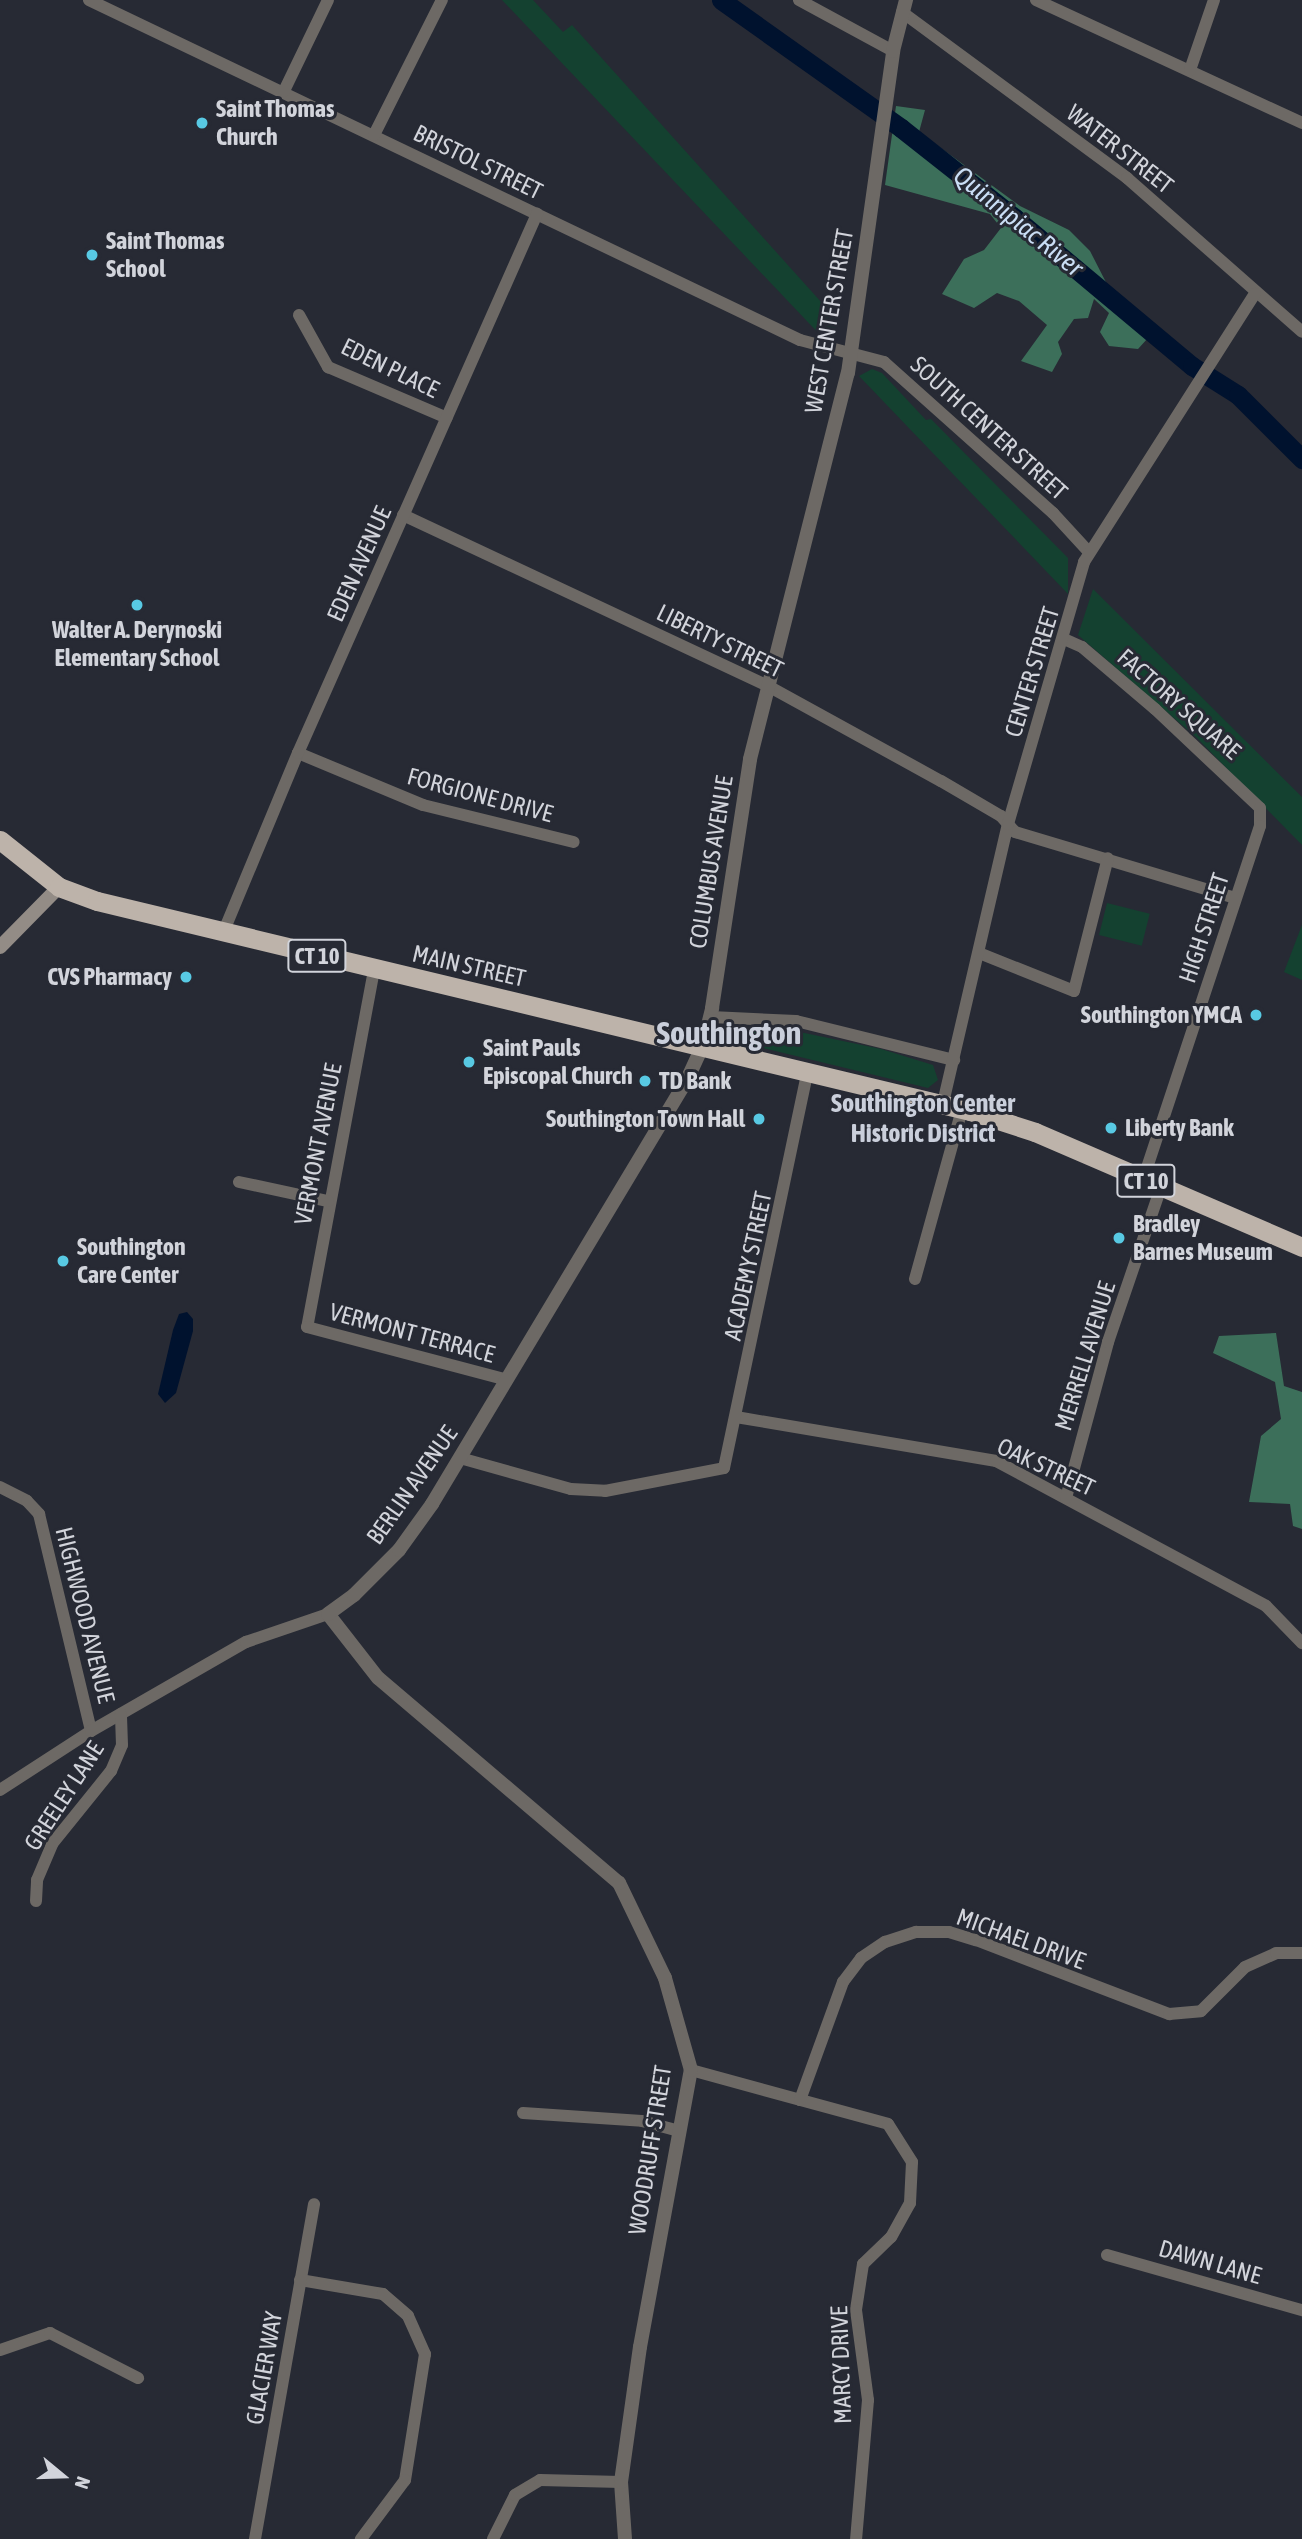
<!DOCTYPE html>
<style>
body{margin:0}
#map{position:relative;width:1302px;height:2539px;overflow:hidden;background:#272a34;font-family:"Asap Condensed",sans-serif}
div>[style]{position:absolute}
.green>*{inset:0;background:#144130;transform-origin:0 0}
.forest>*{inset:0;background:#3c6f5a}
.water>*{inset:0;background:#00122e}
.river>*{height:19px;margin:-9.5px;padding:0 9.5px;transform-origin:9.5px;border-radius:9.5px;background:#00122e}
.minor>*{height:12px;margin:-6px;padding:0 6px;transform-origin:6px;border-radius:6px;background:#6d6965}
.tertiary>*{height:14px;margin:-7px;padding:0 7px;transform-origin:7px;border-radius:7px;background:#6d6965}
.secondary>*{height:14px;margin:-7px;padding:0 7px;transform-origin:7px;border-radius:7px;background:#938c86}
.trunk>*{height:19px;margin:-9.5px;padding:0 9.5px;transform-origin:9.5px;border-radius:9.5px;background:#bdb3aa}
.dots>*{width:19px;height:19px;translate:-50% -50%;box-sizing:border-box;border:4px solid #272a34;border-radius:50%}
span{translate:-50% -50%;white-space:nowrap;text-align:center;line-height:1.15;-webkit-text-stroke:6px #272a34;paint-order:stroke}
.shield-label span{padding:2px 5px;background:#272a34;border:2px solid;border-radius:5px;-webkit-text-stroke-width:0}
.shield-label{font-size:23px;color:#d2d4db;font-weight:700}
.poi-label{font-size:24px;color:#d2d4db;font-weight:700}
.left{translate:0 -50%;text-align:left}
.right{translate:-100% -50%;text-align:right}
.street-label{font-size:24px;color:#d2d4db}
.water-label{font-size:26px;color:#cadef5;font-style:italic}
.neighbourhood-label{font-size:26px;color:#cacfdb;font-weight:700}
.district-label{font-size:32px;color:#cacfdb;font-weight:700}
.north{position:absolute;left:28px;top:2441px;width:70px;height:70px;-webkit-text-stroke:5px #272a34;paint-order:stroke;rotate:109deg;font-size:19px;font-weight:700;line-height:28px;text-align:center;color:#d2d4db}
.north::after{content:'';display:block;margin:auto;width:24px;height:32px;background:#d2d4db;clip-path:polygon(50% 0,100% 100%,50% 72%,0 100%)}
</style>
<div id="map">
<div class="green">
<i style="clip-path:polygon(502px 0,533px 0,563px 32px,572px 25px,840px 323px,823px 338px)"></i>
<i style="clip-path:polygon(872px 369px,882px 373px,926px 420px,931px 419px,1068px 558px,1068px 594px,859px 376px)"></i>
<i style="clip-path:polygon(1093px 589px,1302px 797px,1302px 845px,1197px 738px,1078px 635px)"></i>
<i style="left:1107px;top:903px;width:44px;height:33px;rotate:14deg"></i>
<i style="clip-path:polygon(1302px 925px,1302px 980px,1284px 972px)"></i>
<i style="clip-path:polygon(737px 1025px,795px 1031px,881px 1049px,933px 1065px,938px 1080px,928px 1088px,726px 1039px,726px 1028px)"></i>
</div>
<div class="forest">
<i style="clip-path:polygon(896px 106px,925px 110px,919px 132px,1020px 206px,1069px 230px,1090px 251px,1112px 294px,1199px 361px,1191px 374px,1148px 338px,1138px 349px,1109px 346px,1100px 332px,1109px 313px,1094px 299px,1088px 318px,1074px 319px,1058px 342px,1062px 354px,1052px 372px,1021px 361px,1047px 325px,1019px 301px,997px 293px,974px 308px,942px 294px,964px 259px,984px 250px,1001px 228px,990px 214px,885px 185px)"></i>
<i style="clip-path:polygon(1276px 1333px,1284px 1386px,1302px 1392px,1302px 1529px,1293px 1526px,1290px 1504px,1249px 1502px,1261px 1436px,1281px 1419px,1275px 1382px,1213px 1353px,1219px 1336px)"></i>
</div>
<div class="water">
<i style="clip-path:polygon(187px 1312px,193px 1319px,193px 1331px,176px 1393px,165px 1403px,158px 1394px,173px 1330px,179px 1314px)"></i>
</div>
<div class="river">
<i style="left:721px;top:0;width:221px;rotate:35.4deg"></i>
<i style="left:901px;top:128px;width:145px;rotate:38.3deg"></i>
<i style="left:1015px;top:218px;width:231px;rotate:39.9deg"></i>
<i style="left:1192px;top:366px;width:54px;rotate:32.2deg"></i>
<i style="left:1238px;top:395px;width:91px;rotate:45deg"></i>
</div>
<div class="minor">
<i style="left:89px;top:0;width:788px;rotate:25.56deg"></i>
<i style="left:800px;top:340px;width:87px;rotate:14.7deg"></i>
<i style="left:884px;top:362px;width:227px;rotate:41.8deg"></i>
<i style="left:1053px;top:513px;width:52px;rotate:47.4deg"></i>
<i style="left:799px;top:0;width:107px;rotate:28.5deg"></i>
<i style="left:1036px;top:0;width:293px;rotate:24.8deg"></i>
<i style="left:902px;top:12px;width:280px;rotate:36.4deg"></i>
<i style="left:1127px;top:178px;width:233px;rotate:41.3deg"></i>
<i style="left:1190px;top:70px;width:74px;rotate:-71.1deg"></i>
<i style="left:284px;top:91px;width:101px;rotate:-64.2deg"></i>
<i style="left:374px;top:135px;width:151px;rotate:-63.3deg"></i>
<i style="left:299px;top:315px;width:60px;rotate:60.9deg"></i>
<i style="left:328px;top:367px;width:129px;rotate:23.2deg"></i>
<i style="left:403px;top:515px;width:403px;rotate:25.1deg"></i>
<i style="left:768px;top:686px;width:197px;rotate:28.8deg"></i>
<i style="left:941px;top:781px;width:69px;rotate:30.3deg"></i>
<i style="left:1001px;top:816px;width:21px;rotate:49deg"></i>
<i style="left:1015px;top:832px;width:230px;rotate:16.7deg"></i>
<i style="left:1064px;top:639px;width:20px;rotate:24deg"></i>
<i style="left:1082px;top:647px;width:96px;rotate:40.3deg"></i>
<i style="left:1155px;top:709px;width:144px;rotate:43.3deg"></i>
<i style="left:1260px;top:808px;width:18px;rotate:90deg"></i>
<i style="left:1260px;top:826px;width:372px;rotate:108.3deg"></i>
<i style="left:298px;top:753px;width:135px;rotate:22.6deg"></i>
<i style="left:423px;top:805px;width:155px;rotate:13.8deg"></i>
<i style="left:223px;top:933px;width:195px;rotate:-67.4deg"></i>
<i style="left:298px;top:753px;width:590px;rotate:-66.09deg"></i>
<i style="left:979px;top:953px;width:102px;rotate:21.8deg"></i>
<i style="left:1074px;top:991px;width:137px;rotate:-75.7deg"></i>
<i style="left:374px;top:970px;width:363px;rotate:100.6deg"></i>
<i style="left:307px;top:1327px;width:207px;rotate:14.8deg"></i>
<i style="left:711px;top:1017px;width:85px;rotate:2.7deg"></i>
<i style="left:796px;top:1021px;width:163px;rotate:13.9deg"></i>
<i style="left:943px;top:1103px;width:286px;rotate:-76.9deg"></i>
<i style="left:1008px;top:824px;width:273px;rotate:-73.8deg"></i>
<i style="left:1084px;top:562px;width:318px;rotate:-57.5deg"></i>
<i style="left:239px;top:1182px;width:91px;rotate:12.1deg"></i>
<i style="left:915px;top:1279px;width:176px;rotate:-74.5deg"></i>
<i style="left:736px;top:1417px;width:264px;rotate:9.6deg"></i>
<i style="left:996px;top:1461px;width:306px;rotate:28.2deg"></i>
<i style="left:1266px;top:1606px;width:52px;rotate:45.8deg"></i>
<i style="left:460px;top:1458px;width:115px;rotate:15.6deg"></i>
<i style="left:571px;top:1489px;width:34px;rotate:3deg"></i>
<i style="left:605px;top:1491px;width:121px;rotate:-10.9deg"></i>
<i style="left:724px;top:1468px;width:406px;rotate:-78.1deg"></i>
<i style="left:0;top:1487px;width:30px;rotate:27deg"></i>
<i style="left:27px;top:1501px;width:18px;rotate:47deg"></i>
<i style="left:39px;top:1514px;width:223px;rotate:76.5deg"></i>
<i style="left:1066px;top:1498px;width:162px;rotate:-74.9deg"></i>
<i style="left:1108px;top:1342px;width:164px;rotate:-71.1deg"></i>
<i style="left:0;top:1790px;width:108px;rotate:-33deg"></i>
<i style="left:91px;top:1731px;width:179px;rotate:-29.9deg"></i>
<i style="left:246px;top:1642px;width:87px;rotate:-18.9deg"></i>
<i style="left:36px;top:1901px;width:21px;rotate:-87deg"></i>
<i style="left:37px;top:1880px;width:39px;rotate:-67deg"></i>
<i style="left:52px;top:1844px;width:94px;rotate:-51.1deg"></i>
<i style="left:111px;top:1771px;width:28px;rotate:-67deg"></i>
<i style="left:122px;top:1745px;width:31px;rotate:-92deg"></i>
<i style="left:691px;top:2070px;width:204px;rotate:15.3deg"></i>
<i style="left:888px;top:2124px;width:45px;rotate:57.7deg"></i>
<i style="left:912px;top:2162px;width:41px;rotate:92.8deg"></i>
<i style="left:910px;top:2203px;width:39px;rotate:119deg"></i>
<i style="left:891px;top:2237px;width:39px;rotate:136deg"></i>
<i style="left:863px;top:2264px;width:47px;rotate:98.7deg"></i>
<i style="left:856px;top:2310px;width:91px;rotate:82.4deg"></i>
<i style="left:868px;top:2400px;width:140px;rotate:94.9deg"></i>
<i style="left:800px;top:2100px;width:126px;rotate:-70deg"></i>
<i style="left:843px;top:1982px;width:30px;rotate:-53deg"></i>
<i style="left:861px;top:1958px;width:29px;rotate:-34deg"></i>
<i style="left:885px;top:1942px;width:33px;rotate:-18deg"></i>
<i style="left:916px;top:1932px;width:33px"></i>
<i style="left:949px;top:1932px;width:28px;rotate:17deg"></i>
<i style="left:976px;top:1940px;width:207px;rotate:21deg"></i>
<i style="left:1169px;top:2014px;width:32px;rotate:-5deg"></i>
<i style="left:1201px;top:2011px;width:62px;rotate:-45deg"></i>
<i style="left:1245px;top:1967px;width:34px;rotate:-24deg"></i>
<i style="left:1276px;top:1953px;width:26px"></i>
<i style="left:523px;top:2113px;width:119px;rotate:3.8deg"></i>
<i style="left:642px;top:2121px;width:38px;rotate:15deg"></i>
<i style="left:1107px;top:2255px;width:203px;rotate:15.8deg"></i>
<i style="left:300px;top:2280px;width:84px;rotate:9.6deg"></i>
<i style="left:383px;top:2294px;width:33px;rotate:41deg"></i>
<i style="left:408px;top:2316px;width:42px;rotate:65.9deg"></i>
<i style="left:425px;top:2354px;width:128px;rotate:99deg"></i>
<i style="left:405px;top:2480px;width:74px;rotate:126.7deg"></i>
<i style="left:0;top:2350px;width:53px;rotate:-18.8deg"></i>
<i style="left:50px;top:2333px;width:99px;rotate:27.1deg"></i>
<i style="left:255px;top:2539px;width:340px;rotate:-80deg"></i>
<i style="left:493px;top:2539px;width:49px;rotate:-63.4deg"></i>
<i style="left:515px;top:2495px;width:29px;rotate:-31deg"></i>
<i style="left:540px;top:2480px;width:81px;rotate:1.4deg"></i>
</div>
<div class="tertiary">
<i style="left:625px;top:2539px;width:57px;rotate:-94deg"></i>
<i style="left:621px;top:2482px;width:136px;rotate:-82deg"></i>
<i style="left:640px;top:2347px;width:282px;rotate:-79.6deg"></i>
<i style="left:691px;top:2070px;width:96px;rotate:-105.8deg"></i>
<i style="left:665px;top:1978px;width:106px;rotate:-115.8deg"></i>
<i style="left:619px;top:1883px;width:316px;rotate:-139.6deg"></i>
<i style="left:378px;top:1678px;width:81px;rotate:-128deg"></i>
<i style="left:328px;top:1614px;width:32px;rotate:-36deg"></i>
<i style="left:354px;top:1595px;width:64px;rotate:-45deg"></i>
<i style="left:399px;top:1550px;width:57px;rotate:-54.3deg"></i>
<i style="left:432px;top:1504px;width:493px;rotate:-59deg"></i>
<i style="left:686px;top:1082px;width:41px;rotate:-65.3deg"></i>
<i style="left:703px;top:1045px;width:38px;rotate:-76deg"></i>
<i style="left:712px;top:1008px;width:252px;rotate:-81.3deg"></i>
<i style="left:750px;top:759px;width:398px;rotate:-75.8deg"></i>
<i style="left:848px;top:373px;width:325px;rotate:-82deg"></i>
<i style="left:893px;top:51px;width:53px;rotate:-75.7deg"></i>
</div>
<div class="secondary">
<i style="left:0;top:947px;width:84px;rotate:-45.5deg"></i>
</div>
<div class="trunk">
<i style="left:0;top:840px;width:75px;rotate:38.5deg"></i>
<i style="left:59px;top:887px;width:40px;rotate:20.2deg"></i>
<i style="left:97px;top:901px;width:898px;rotate:13.53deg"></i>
<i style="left:970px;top:1111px;width:68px;rotate:17.9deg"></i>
<i style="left:1035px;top:1132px;width:291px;rotate:23.3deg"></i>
</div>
<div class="dots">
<i style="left:202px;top:123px;background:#58c9e3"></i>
<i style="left:92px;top:255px;background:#58c9e3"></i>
<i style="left:137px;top:605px;background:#58c9e3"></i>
<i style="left:186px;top:977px;background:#58c9e3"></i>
<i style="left:1256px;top:1015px;background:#58c9e3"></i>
<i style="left:469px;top:1062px;background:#58c9e3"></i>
<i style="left:645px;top:1081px;background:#58c9e3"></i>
<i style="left:759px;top:1119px;background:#58c9e3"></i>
<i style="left:1111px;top:1128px;background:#58c9e3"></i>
<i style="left:1119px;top:1238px;background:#58c9e3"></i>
<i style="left:63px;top:1261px;background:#58c9e3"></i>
</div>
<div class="shield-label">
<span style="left:317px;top:956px">CT 10</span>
<span style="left:1146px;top:1181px">CT 10</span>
</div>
<div class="poi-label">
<span class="left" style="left:216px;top:123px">Saint Thomas<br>Church</span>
<span class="left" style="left:106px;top:255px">Saint Thomas<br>School</span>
<span style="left:137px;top:644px">Walter A. Derynoski<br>Elementary School</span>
<span class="right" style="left:172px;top:977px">CVS Pharmacy</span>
<span class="right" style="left:1242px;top:1015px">Southington YMCA</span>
<span class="left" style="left:483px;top:1062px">Saint Pauls<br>Episcopal Church</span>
<span class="left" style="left:659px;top:1081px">TD Bank</span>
<span class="right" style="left:745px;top:1119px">Southington Town Hall</span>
<span class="left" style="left:1125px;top:1128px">Liberty Bank</span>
<span class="left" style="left:1133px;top:1238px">Bradley<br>Barnes Museum</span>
<span class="left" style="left:77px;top:1261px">Southington<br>Care Center</span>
</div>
<div class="street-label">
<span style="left:1120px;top:149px;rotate:38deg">WATER STREET</span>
<span style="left:478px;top:162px;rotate:26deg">BRISTOL STREET</span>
<span style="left:829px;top:321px;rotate:-80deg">WEST CENTER STREET</span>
<span style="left:390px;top:368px;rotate:26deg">EDEN PLACE</span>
<span style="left:989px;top:428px;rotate:42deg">SOUTH CENTER STREET</span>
<span style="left:359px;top:564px;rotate:-66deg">EDEN AVENUE</span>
<span style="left:720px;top:641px;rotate:26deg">LIBERTY STREET</span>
<span style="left:1032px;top:672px;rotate:-73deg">CENTER STREET</span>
<span style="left:1179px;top:704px;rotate:41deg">FACTORY SQUARE</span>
<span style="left:480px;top:795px;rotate:15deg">FORGIONE DRIVE</span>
<span style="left:711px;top:862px;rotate:-81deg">COLUMBUS AVENUE</span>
<span style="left:1204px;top:928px;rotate:-72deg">HIGH STREET</span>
<span style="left:469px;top:966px;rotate:13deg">MAIN STREET</span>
<span style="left:318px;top:1144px;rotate:-79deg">VERMONT AVENUE</span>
<span style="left:748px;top:1266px;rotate:-78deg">ACADEMY STREET</span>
<span style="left:412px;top:1333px;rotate:15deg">VERMONT TERRACE</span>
<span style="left:1085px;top:1356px;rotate:-73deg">MERRELL AVENUE</span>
<span style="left:1046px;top:1467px;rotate:25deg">OAK STREET</span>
<span style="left:412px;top:1485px;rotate:-55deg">BERLIN AVENUE</span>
<span style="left:85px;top:1615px;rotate:76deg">HIGHWOOD AVENUE</span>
<span style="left:64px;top:1796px;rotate:-57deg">GREELEY LANE</span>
<span style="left:1021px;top:1939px;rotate:20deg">MICHAEL DRIVE</span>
<span style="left:650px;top:2150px;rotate:-81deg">WOODRUFF STREET</span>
<span style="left:1210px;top:2262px;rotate:16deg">DAWN LANE</span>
<span style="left:841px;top:2365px;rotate:-92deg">MARCY DRIVE</span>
<span style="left:264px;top:2368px;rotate:-80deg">GLACIER WAY</span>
</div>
<div class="water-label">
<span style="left:1018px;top:222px;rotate:39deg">Quinnipiac River</span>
</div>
<div class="neighbourhood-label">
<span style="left:923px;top:1119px">Southington Center<br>Historic District</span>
</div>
<div class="district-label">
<span style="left:729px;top:1033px">Southington</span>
</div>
<div class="north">N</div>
</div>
